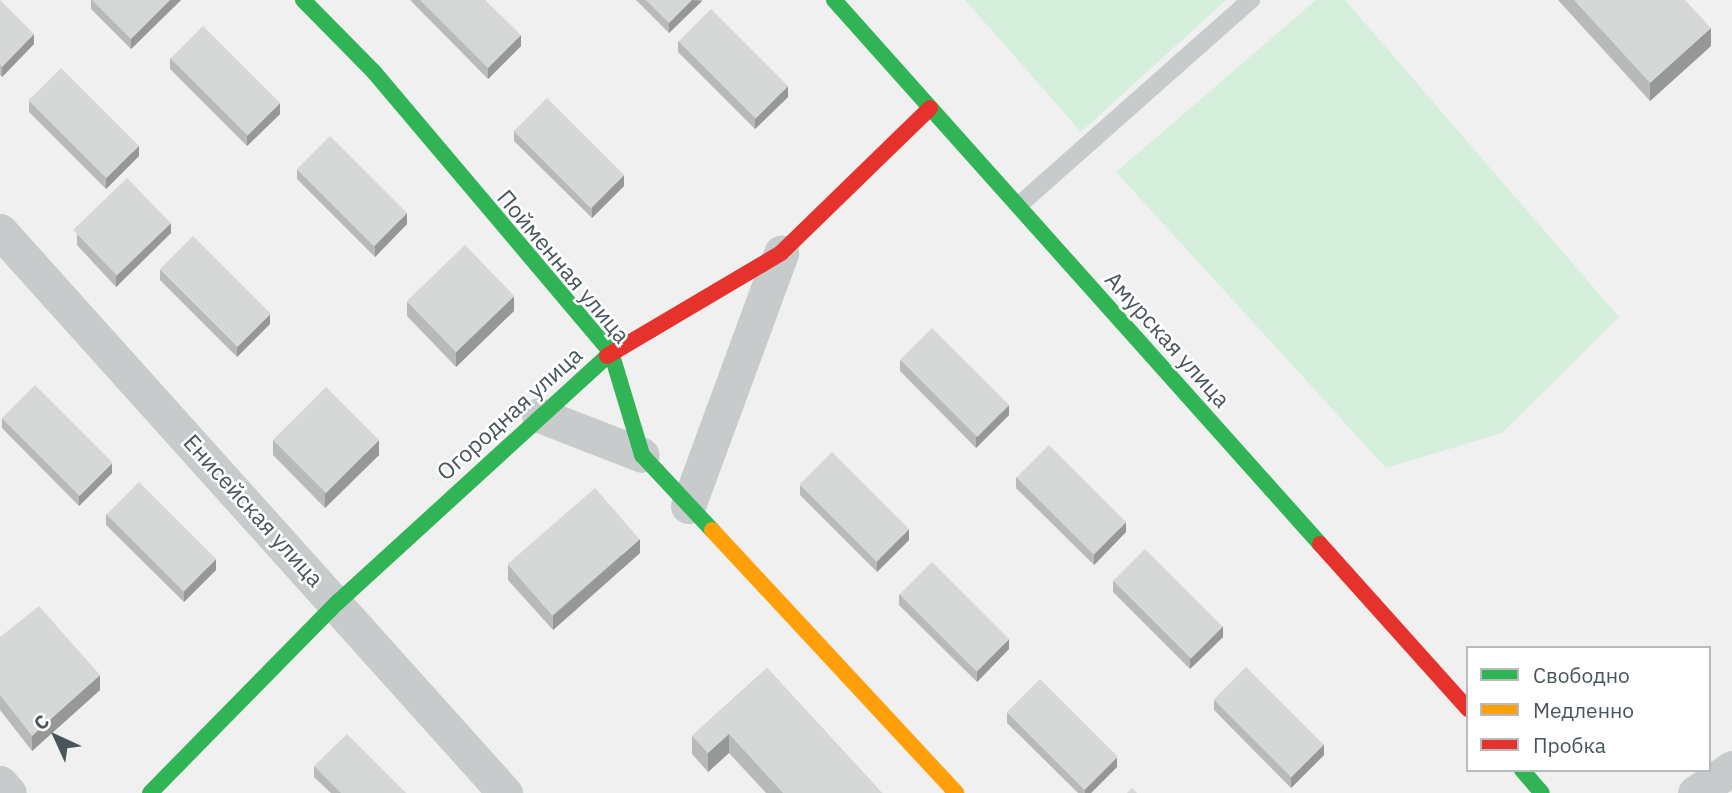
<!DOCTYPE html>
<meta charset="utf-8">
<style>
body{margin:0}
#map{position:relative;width:1732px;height:793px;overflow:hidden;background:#f0f0f0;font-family:"IBM Plex Sans",sans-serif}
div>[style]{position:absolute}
.green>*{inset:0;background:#d6eedc}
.lane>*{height:18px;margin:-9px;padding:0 9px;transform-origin:9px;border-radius:9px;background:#c7cbcc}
.street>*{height:35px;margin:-17.5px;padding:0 17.5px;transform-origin:17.5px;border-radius:17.5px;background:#c7cbcc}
.fast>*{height:16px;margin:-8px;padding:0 8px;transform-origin:8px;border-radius:8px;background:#30b455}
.slow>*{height:16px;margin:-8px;padding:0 8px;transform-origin:8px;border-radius:8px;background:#ff9f0a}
.jam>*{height:16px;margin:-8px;padding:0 8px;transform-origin:8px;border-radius:8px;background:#e5322d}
.wall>*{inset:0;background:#b8baba}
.shaded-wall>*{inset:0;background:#969797}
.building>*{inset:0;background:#d6d8d8;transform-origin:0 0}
span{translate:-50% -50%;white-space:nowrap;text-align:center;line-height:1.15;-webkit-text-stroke:5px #fff;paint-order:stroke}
.street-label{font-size:23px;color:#48555b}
.legend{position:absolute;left:1466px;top:646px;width:245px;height:126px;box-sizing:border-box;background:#fff;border:2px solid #b6bbbd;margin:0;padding:9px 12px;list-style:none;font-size:21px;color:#48555b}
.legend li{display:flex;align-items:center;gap:14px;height:35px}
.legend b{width:35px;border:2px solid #b6bbbd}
.north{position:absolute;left:21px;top:702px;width:70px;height:70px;-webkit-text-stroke:5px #fff;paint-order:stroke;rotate:315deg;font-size:19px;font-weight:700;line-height:28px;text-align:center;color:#48555b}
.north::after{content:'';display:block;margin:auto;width:24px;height:32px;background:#48555b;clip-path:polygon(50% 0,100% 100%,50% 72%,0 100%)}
</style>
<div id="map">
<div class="green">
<i style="clip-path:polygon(965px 0,1226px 0,1081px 132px)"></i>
<i style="clip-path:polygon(1316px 0,1345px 0,1619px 317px,1502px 433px,1386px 468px,1116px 172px)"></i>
</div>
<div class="lane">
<i style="left:1019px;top:205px;width:310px;rotate:-41.5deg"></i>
</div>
<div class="street">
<i style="left:0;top:231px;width:756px;rotate:48.06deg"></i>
<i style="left:539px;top:415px;width:110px;rotate:21.2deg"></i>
<i style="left:688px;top:506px;width:270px;rotate:-69.8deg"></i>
<i style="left:0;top:783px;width:13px;rotate:48deg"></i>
<i style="left:1695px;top:793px;width:45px;rotate:-34deg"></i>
</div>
<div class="fast">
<i style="left:303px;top:0;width:101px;rotate:45.4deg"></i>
<i style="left:374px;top:72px;width:367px;rotate:49.8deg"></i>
<i style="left:611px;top:352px;width:108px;rotate:73.2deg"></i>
<i style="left:642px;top:455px;width:103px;rotate:47deg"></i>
<i style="left:834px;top:0;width:729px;rotate:48.22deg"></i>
<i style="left:1522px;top:770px;width:30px;rotate:49deg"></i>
<i style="left:150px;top:793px;width:268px;rotate:-45.5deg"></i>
<i style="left:338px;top:602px;width:365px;rotate:-42.4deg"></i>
</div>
<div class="slow">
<i style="left:712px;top:530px;width:359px;rotate:47.1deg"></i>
</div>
<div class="jam">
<i style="left:607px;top:356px;width:202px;rotate:-30.6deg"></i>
<i style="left:781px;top:253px;width:208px;rotate:-44.2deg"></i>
<i style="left:1320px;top:544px;width:222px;rotate:48.1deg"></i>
</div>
<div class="wall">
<i style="clip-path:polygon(0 0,34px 44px,2px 77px,0 75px)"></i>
<i style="clip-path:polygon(91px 0,181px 0,131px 49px,91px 9px)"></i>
<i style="clip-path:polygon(411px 0,485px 0,521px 46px,488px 79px,411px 1px)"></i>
<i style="clip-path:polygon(636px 0,702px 0,702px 1px,669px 33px)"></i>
<i style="clip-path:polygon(1558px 0,1685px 0,1711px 46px,1650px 101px)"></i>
<i style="clip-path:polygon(678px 41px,788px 97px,755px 129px,678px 52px)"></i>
<i style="clip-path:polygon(170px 58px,280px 114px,247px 146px,170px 69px)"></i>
<i style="clip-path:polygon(29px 101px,139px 156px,106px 189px,29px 112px)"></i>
<i style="clip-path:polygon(514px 131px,624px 186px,592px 218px,514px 141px)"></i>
<i style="clip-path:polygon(297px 169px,407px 224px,375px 257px,297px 179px)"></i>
<i style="clip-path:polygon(171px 233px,116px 287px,77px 245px,77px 234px)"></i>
<i style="clip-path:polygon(160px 269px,270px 324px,237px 357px,160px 280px)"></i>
<i style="clip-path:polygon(407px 302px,514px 311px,456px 367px,407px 316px)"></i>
<i style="clip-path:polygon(900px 360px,1009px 415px,976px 448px,900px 371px)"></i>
<i style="clip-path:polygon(2px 418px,112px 473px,79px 506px,2px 428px)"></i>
<i style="clip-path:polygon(273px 440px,379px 455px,325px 508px,273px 455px)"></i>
<i style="clip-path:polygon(1016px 477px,1126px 532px,1094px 565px,1016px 488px)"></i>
<i style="clip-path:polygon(800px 485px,909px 540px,877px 572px,800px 495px)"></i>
<i style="clip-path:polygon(106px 514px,216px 570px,184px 602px,106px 525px)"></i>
<i style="clip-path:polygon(640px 553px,553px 630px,508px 580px,508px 565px)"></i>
<i style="clip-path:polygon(1113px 581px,1223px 637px,1190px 669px,1113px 592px)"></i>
<i style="clip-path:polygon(899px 594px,1009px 649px,977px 682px,899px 605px)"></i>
<i style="clip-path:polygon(0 637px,100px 690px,32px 751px,0 710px)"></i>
<i style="clip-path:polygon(767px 668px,882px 793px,766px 793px,729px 753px,708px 772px,692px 754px,692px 736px)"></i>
<i style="clip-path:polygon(1214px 700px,1324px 755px,1291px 788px,1214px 710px)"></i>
<i style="clip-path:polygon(1007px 712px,1117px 767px,1091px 793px,1078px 793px,1007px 723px)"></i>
<i style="clip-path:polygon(314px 766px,406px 793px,331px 793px,314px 777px)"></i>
</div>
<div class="shaded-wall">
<i style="clip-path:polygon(170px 0,181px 0,131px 49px,131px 39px)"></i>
<i style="clip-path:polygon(692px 0,702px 1px,669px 33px,669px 23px)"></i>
<i style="clip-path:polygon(1711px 28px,1711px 46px,1650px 101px,1650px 83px)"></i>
<i style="clip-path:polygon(34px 34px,34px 44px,2px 77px,2px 67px)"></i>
<i style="clip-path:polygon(521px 35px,521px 46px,488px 79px,488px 68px)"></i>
<i style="clip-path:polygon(788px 86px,788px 97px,755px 129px,755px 119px)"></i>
<i style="clip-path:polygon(280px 103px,280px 114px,247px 146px,247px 136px)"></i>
<i style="clip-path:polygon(139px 146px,139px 156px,106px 189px,106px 178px)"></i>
<i style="clip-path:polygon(624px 175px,624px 186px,592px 218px,592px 208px)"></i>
<i style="clip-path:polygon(407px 213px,407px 224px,375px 257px,375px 246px)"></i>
<i style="clip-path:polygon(171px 223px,171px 233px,116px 287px,116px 276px)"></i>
<i style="clip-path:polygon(514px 296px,514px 311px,456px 367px,456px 352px)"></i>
<i style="clip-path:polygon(270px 314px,270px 324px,237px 357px,237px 346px)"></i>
<i style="clip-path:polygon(1009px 405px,1009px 415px,976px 448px,976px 437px)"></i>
<i style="clip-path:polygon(379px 440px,379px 455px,325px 508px,325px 494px)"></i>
<i style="clip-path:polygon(112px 463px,112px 473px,79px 506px,79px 495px)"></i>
<i style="clip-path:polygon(1126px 522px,1126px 532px,1094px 565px,1094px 555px)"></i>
<i style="clip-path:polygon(909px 529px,909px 540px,877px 572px,877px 562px)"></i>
<i style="clip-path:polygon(640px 539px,640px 553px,553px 630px,553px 616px)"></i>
<i style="clip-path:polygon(216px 559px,216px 570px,184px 602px,184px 592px)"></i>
<i style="clip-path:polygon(1223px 626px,1223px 637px,1190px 669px,1190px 659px)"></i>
<i style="clip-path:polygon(1009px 639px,1009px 649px,977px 682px,977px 672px)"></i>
<i style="clip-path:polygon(100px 675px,100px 690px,32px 751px,32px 736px)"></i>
<i style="clip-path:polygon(729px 734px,729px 753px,708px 772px,708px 753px)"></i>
<i style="clip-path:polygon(1324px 744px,1324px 755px,1291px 788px,1291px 777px)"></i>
<i style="clip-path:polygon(1117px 757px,1117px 767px,1091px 793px,1085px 793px,1085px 789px)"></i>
</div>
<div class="building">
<i style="clip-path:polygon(0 0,34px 34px,2px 67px,0 65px)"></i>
<i style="clip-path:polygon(92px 0,170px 0,131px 39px)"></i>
<i style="clip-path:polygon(420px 0,485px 0,521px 35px,488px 68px)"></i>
<i style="clip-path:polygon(646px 0,692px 0,669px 23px)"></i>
<i style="clip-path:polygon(1574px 0,1685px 0,1711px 28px,1650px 83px)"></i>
<i style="left:711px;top:9px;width:109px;height:46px;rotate:45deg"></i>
<i style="left:203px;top:26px;width:109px;height:46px;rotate:45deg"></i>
<i style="left:61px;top:68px;width:110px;height:46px;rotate:45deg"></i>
<i style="left:547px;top:98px;width:109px;height:47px;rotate:45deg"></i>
<i style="left:330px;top:136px;width:109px;height:47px;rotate:45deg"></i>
<i style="left:127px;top:178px;width:63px;height:75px;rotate:46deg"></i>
<i style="left:193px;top:236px;width:110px;height:47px;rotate:45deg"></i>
<i style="left:465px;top:245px;width:71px;height:81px;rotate:46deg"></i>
<i style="left:932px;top:328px;width:109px;height:45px;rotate:45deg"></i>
<i style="left:35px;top:385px;width:110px;height:47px;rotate:45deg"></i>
<i style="left:326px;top:387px;width:75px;height:75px;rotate:45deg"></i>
<i style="left:1049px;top:445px;width:109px;height:46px;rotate:45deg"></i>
<i style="left:832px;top:452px;width:109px;height:46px;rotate:45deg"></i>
<i style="left:139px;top:482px;width:109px;height:46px;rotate:45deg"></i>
<i style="left:595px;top:488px;width:68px;height:116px;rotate:49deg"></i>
<i style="left:1145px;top:549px;width:110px;height:45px;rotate:45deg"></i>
<i style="left:932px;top:562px;width:109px;height:46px;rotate:45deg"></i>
<i style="clip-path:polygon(39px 606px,100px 675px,32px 736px,0 695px,0 637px)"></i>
<i style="left:1246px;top:667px;width:110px;height:46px;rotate:45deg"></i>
<i style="clip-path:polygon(767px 668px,882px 793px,783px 793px,729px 734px,708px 753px,692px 736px)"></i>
<i style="left:1040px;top:679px;width:110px;height:47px;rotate:45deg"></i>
<i style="clip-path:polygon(347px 734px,406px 793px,341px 793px,314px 766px)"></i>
<i style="clip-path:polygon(1132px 788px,1137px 793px,1127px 793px)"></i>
</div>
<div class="street-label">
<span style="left:564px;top:266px;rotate:50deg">Пойменная улица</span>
<span style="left:1168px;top:339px;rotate:48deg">Амурская улица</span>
<span style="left:509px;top:413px;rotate:-42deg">Огородная улица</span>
<span style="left:254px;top:510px;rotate:48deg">Енисейская улица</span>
</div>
<ul class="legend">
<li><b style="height:9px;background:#30b455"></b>Свободно</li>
<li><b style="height:9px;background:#ff9f0a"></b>Медленно</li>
<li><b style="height:9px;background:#e5322d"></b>Пробка</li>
</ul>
<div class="north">С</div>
</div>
